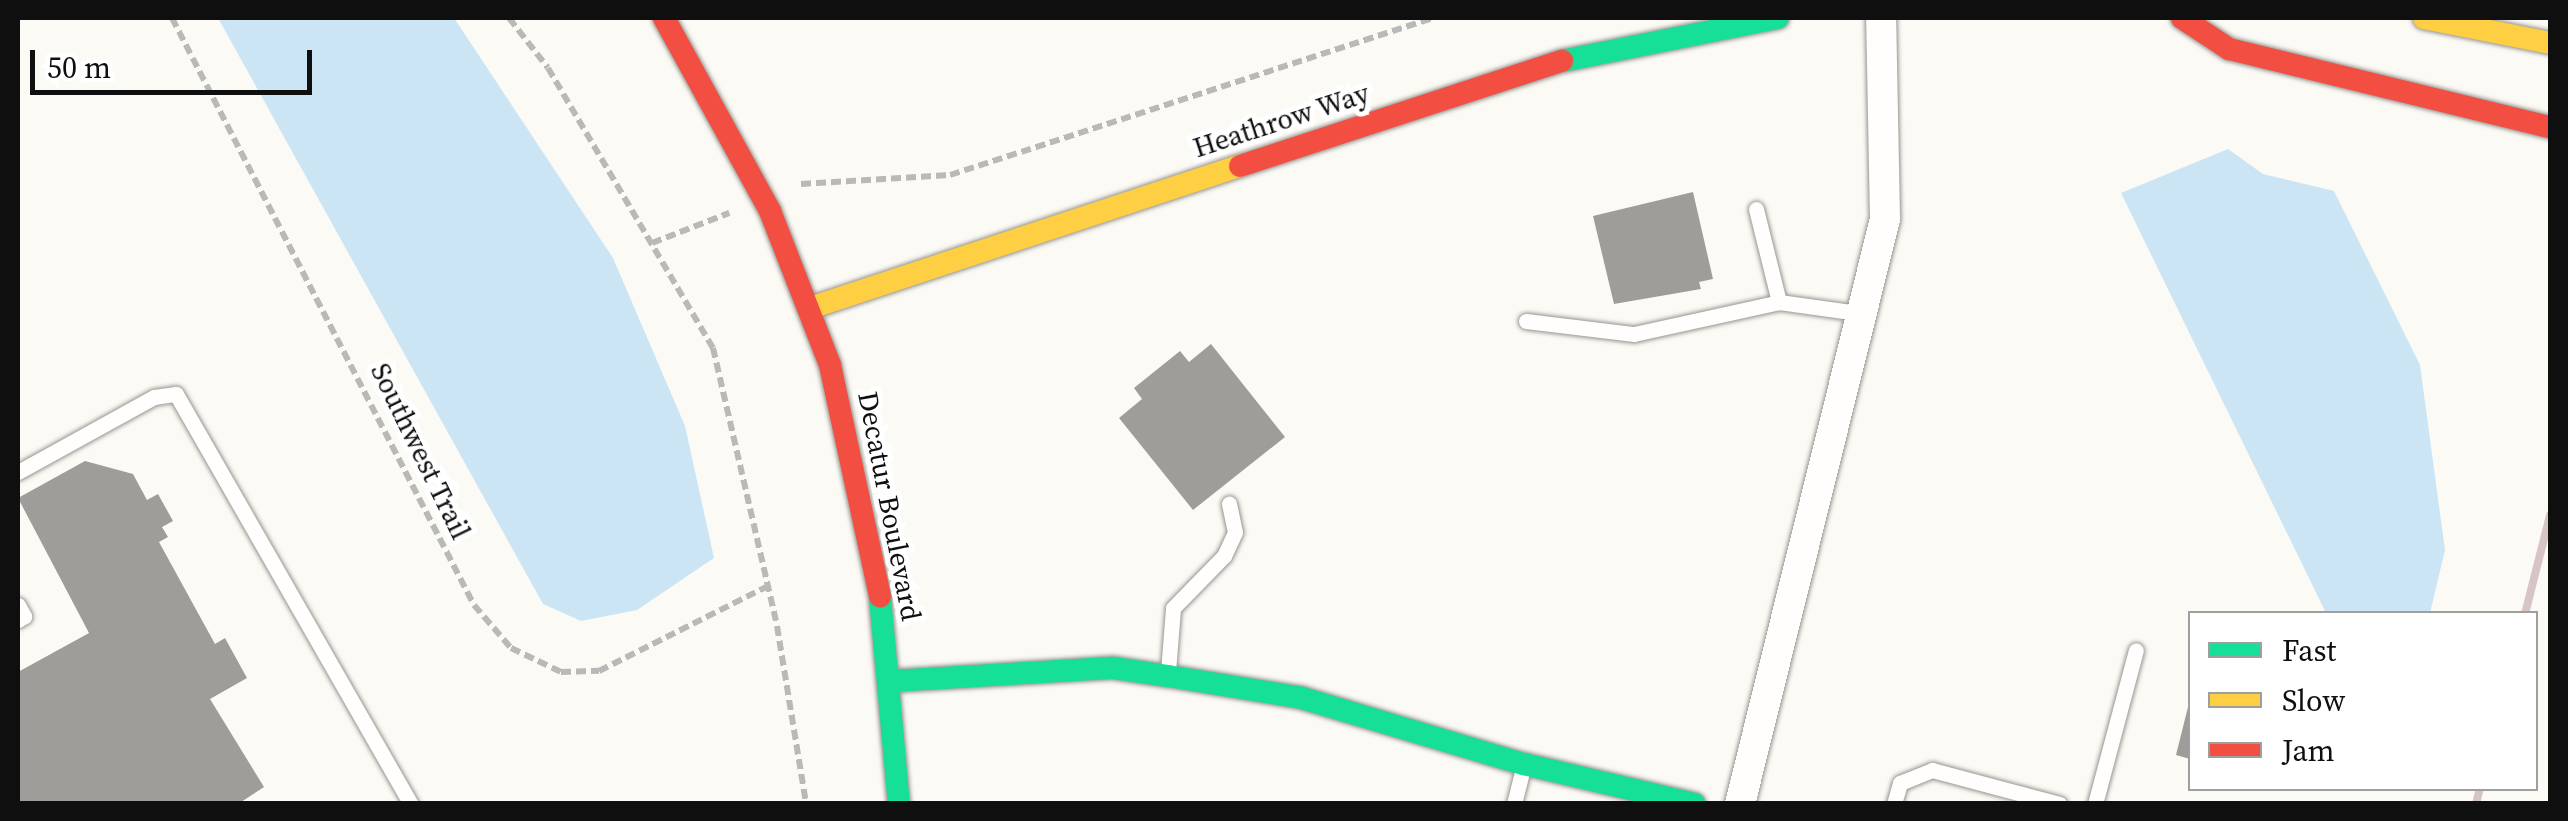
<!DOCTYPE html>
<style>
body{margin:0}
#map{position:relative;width:2568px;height:821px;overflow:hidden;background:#fcfaf4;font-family:"Source Serif 4",serif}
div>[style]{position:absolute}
.water>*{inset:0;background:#cbe5f5}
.building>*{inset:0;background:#9f9d99}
.path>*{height:6px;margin-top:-3px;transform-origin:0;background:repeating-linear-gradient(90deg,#b9b9b8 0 10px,transparent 0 15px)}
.roads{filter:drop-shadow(0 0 2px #969592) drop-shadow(0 0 2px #969592)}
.lane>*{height:15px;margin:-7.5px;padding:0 7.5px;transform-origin:7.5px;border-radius:7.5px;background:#fffefd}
.street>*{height:30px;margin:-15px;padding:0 15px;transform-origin:15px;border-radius:15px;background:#fffefd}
.fast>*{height:22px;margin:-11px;padding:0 11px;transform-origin:11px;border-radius:11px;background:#16e098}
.slow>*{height:22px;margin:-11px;padding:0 11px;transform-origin:11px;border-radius:11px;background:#ffcf43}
.jam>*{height:22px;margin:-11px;padding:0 11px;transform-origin:11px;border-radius:11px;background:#f24e42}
.rail>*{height:8px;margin:-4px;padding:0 4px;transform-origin:4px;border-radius:4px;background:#d7c5c5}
span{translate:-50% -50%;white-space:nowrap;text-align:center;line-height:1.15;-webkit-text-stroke:10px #fff;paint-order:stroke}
.street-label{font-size:28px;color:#0f0f0f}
.frame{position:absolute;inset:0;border:20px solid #0f0f0f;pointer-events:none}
.legend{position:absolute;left:2188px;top:611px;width:350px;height:180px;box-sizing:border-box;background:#fff;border:2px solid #9f9f9f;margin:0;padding:12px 18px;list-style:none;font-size:30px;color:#0f0f0f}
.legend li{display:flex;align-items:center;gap:20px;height:50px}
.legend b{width:50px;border:2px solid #9f9f9f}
.scale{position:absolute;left:30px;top:50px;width:282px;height:45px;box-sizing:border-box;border:5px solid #0f0f0f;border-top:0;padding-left:12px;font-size:30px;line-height:35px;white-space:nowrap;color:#0f0f0f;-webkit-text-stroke:8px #fff;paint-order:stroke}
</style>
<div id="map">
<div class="water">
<i style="clip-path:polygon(218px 18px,454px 18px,613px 258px,685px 426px,714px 558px,637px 610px,581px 621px,543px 604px)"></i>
<i style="clip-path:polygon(2228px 149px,2263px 174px,2334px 191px,2420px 365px,2445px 550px,2430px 613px,2326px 613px,2121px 193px)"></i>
</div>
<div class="building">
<i style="clip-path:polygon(1693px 192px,1713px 279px,1699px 282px,1701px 289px,1614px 304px,1593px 216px)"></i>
<i style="clip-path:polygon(1211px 344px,1285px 437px,1193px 510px,1119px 418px,1142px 399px,1134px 388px,1180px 351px,1189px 362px)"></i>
<i style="clip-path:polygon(85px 461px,133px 474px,147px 500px,158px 494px,173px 521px,162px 527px,168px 537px,159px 542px,215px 644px,225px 638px,247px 678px,210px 699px,264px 787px,238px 804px,18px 804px,18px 672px,89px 633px,18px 498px)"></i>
<i style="clip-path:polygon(2189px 703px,2190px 703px,2190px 759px,2176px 755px)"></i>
</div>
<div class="path">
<i style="left:172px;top:18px;width:660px;rotate:62.78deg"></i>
<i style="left:474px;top:605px;width:57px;rotate:49.3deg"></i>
<i style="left:511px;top:648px;width:55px;rotate:25.6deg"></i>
<i style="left:561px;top:672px;width:38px;rotate:-2deg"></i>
<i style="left:599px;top:671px;width:187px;rotate:-26.7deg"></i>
<i style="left:509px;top:18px;width:63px;rotate:52deg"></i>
<i style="left:548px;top:68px;width:325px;rotate:59.5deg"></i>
<i style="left:713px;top:348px;width:285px;rotate:77deg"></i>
<i style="left:777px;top:626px;width:180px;rotate:80.7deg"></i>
<i style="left:801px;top:184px;width:149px;rotate:-3.5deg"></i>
<i style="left:950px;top:175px;width:508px;rotate:-18.01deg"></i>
<i style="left:652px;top:243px;width:83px;rotate:-21.3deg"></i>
</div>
<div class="roads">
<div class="lane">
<i style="left:1756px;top:209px;width:96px;rotate:76.1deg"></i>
<i style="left:1526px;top:321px;width:109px;rotate:6.9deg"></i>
<i style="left:1634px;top:334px;width:148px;rotate:-12.4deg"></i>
<i style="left:1779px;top:302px;width:87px;rotate:7.9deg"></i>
<i style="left:18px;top:472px;width:155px;rotate:-28.9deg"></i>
<i style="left:154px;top:397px;width:22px;rotate:-8deg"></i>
<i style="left:176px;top:394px;width:473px;rotate:60.2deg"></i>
<i style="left:18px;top:605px;width:13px;rotate:61deg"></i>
<i style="left:24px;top:616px;width:7px;rotate:146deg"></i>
<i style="left:1168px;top:672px;width:64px;rotate:-85.5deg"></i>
<i style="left:1173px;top:608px;width:73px;rotate:-45.6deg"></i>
<i style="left:1224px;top:556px;width:26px;rotate:-65deg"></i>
<i style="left:1235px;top:532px;width:29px;rotate:-102deg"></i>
<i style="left:1514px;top:804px;width:37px;rotate:-76deg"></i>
<i style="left:1894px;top:804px;width:22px;rotate:-74deg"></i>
<i style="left:1900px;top:783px;width:35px;rotate:-22deg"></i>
<i style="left:1932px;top:770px;width:132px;rotate:14.9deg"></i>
<i style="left:2095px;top:804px;width:159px;rotate:-75.1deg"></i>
</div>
<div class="street">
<i style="left:1740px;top:804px;width:603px;rotate:-76.08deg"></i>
<i style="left:1885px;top:219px;width:201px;rotate:-91.1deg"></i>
</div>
<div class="fast">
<i style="left:1562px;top:61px;width:220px;rotate:-11.3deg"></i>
<i style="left:880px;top:597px;width:208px;rotate:84.8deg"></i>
<i style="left:892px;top:681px;width:222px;rotate:-3.4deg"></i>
<i style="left:1114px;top:668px;width:55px;rotate:8.4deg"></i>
<i style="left:1168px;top:676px;width:136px;rotate:9.3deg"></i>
<i style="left:1302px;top:698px;width:232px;rotate:16.6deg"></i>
<i style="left:1524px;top:764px;width:175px;rotate:13.2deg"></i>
</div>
<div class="slow">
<i style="left:2424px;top:18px;width:128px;rotate:11.2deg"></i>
<i style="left:810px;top:308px;width:453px;rotate:-18.3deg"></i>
</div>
<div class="jam">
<i style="left:664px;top:18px;width:220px;rotate:61.2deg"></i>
<i style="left:770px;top:211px;width:165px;rotate:68.7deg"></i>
<i style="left:830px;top:365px;width:237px;rotate:77.8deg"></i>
<i style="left:2182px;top:18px;width:56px;rotate:33.4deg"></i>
<i style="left:2229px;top:49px;width:330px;rotate:13.7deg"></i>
<i style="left:1240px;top:166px;width:339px;rotate:-18.1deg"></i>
</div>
</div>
<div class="rail">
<i style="left:2525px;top:614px;width:102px;rotate:-75.8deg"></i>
<i style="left:2476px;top:804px;width:16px;rotate:-76deg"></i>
</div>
<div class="street-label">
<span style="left:1281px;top:120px;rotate:-18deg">Heathrow Way</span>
<span style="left:421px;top:451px;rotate:64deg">Southwest Trail</span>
<span style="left:890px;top:506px;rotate:79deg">Decatur Boulevard</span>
</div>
<div class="frame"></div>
<ul class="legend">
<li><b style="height:12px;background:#16e098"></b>Fast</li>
<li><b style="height:12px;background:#ffcf43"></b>Slow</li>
<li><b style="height:12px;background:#f24e42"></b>Jam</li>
</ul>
<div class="scale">50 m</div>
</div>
